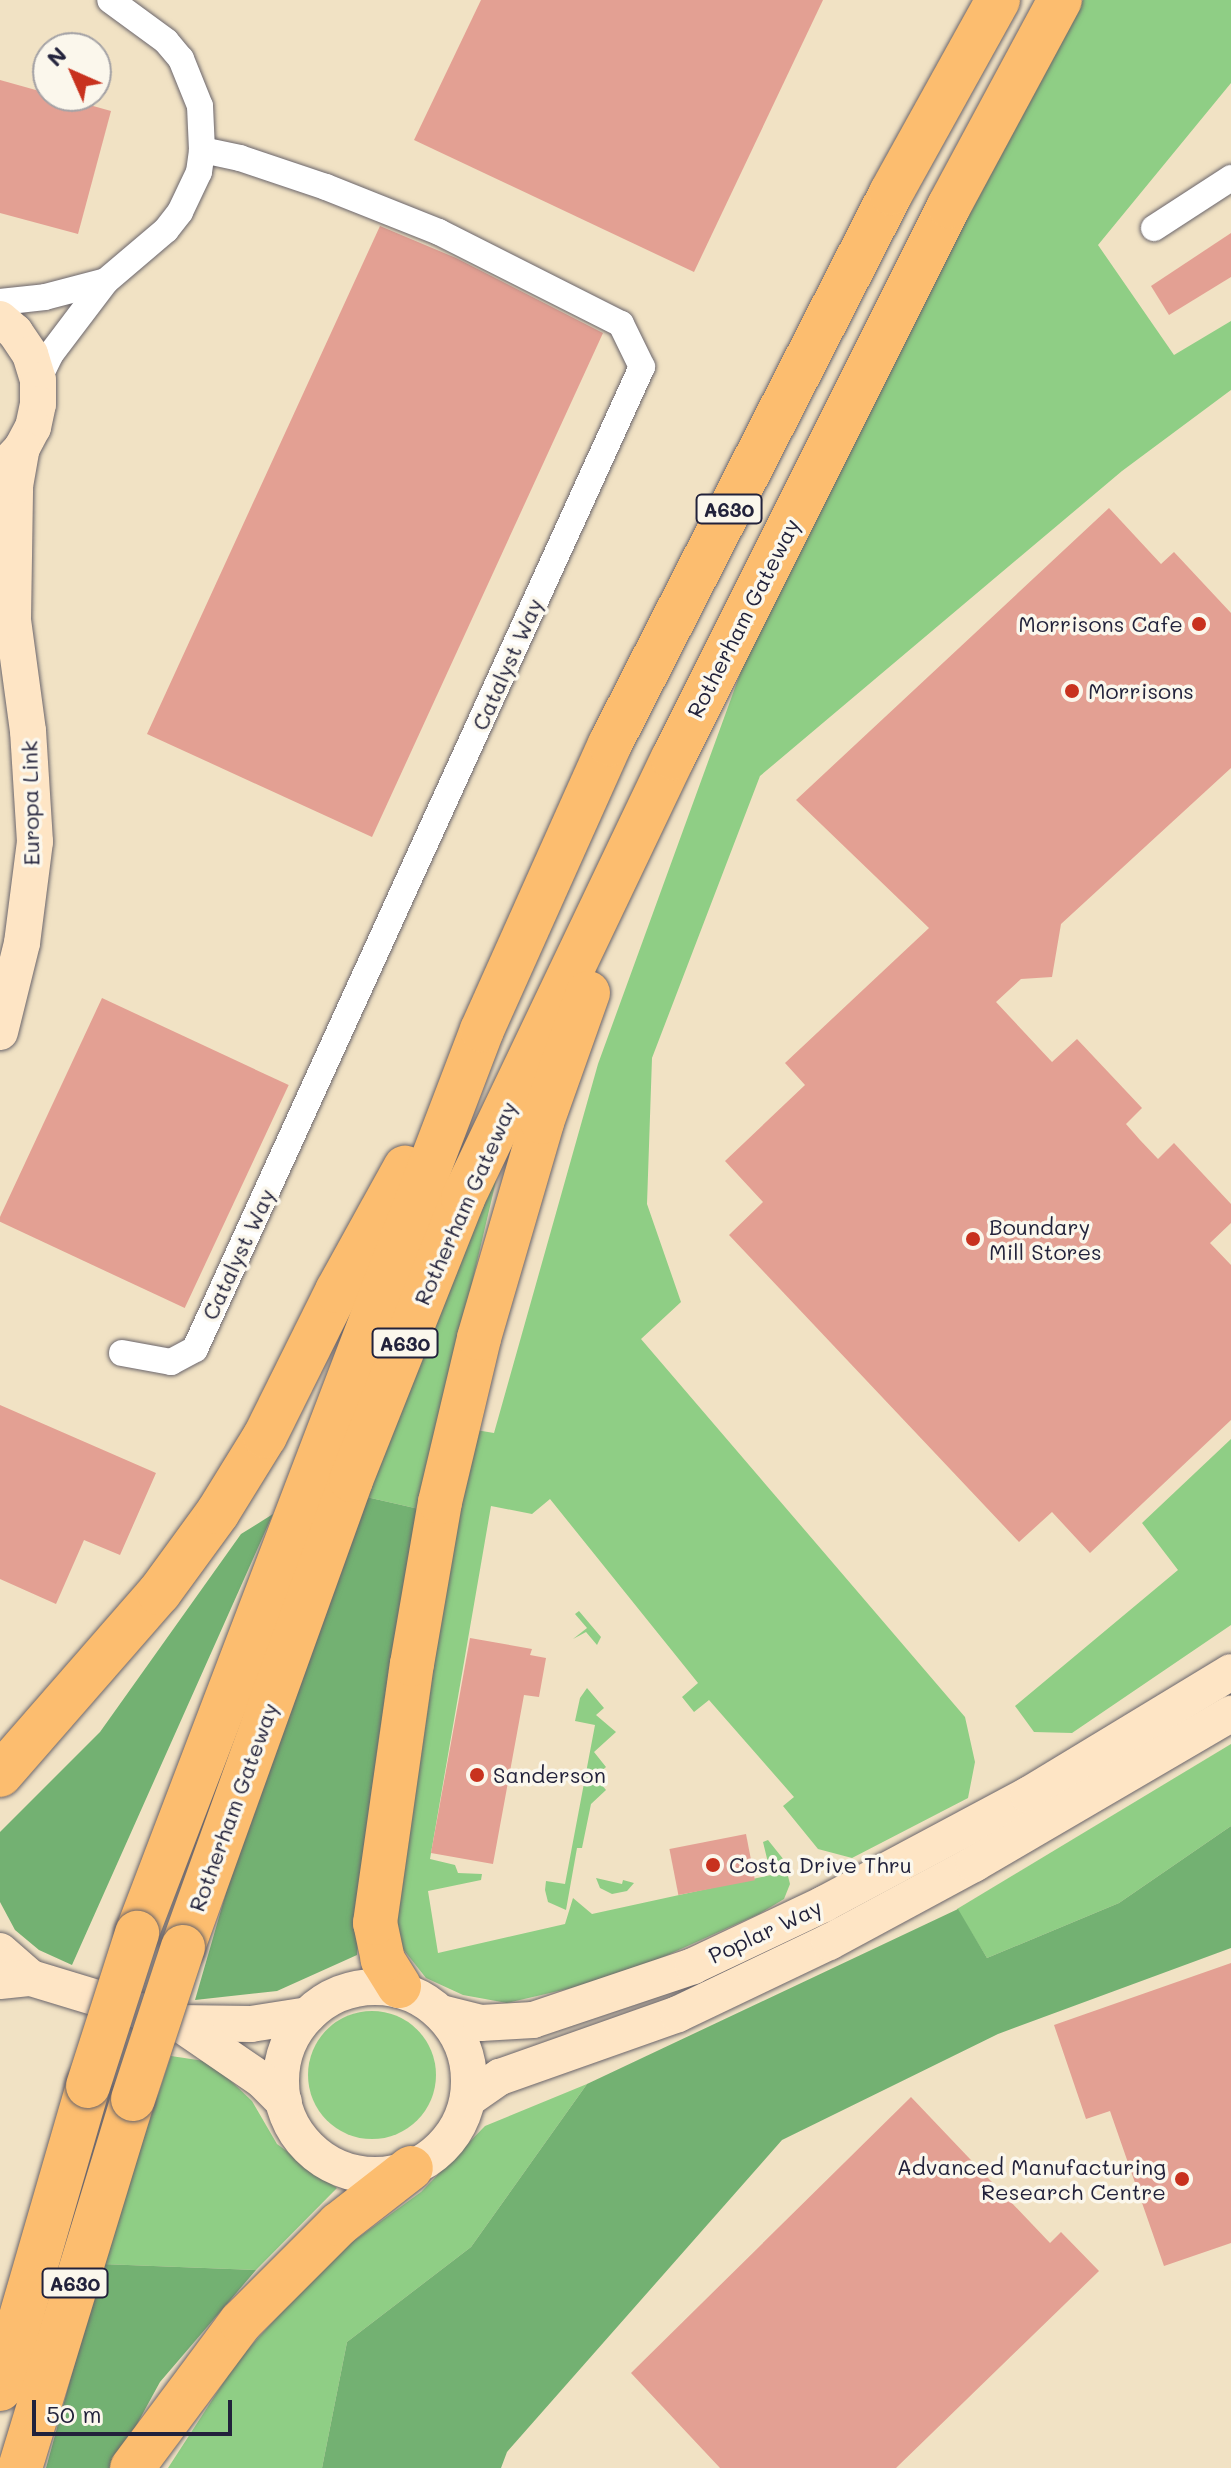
<!DOCTYPE html>
<style>
body{margin:0}
#map{position:relative;width:1231px;height:2468px;overflow:hidden;background:#f1e2c4;font-family:Mali,sans-serif}
div>[style]{position:absolute}
.green>*{inset:0;background:#8fce85}
.round{border-radius:50%}
.forest>*{inset:0;background:#73b172}
.building>*{inset:0;background:#e3a093;transform-origin:0 0}
.roads{filter:drop-shadow(0 0 2px #6a656b) drop-shadow(0 0 2px #6a656b)}
.street>*{height:26px;margin:-13px;padding:0 13px;transform-origin:13px;border-radius:13px;background:#fff}
.secondary>*{height:36px;margin:-18px;padding:0 18px;transform-origin:18px;border-radius:18px;background:#fee5c5}
.secondary>.ring{margin:-18px;padding:0;box-sizing:content-box;background:none;border:36px solid #fee5c5;border-radius:50%}
.highway>*{height:44px;margin:-22px;padding:0 22px;transform-origin:22px;border-radius:22px;background:#fcbd6f}
.bridges{filter:drop-shadow(0 0 2px #6a656b) drop-shadow(0 0 2px #6a656b)}
.highway-bridge>*{height:44px;margin:-22px;padding:0 22px;transform-origin:22px;border-radius:22px;background:#fcbd6f}
.dots>*{width:22px;height:22px;translate:-50% -50%;box-sizing:border-box;border:4px solid #fbf7ec;border-radius:50%}
span{translate:-50% -50%;white-space:nowrap;text-align:center;line-height:1.15;-webkit-text-stroke:7px #fbf7ec;paint-order:stroke}
.shield-label span{padding:2px 6px;background:#fbf7ec;border:2px solid;border-radius:6px;-webkit-text-stroke-width:0}
.shield-label{font-size:20px;color:#22223b;font-weight:700}
.street-label{font-size:22px;color:#22223b}
.poi-label{font-size:22px;color:#22223b}
.right{translate:-100% -50%;text-align:right}
.left{translate:0 -50%;text-align:left}
.north{position:absolute;left:32px;top:32px;width:80px;height:80px;box-sizing:border-box;background:#fbf7ec;border:2px solid #a4a2a5;border-radius:50%;rotate:315deg;font-size:22px;font-weight:700;line-height:32px;text-align:center;color:#22223b}
.north::after{content:'';display:block;margin:auto;width:28px;height:36px;background:#c8321e;clip-path:polygon(50% 0,100% 100%,50% 72%,0 100%)}
.scale{position:absolute;left:32px;top:2400px;width:200px;height:36px;box-sizing:border-box;border:4px solid #22223b;border-top:0;padding-left:10px;font-size:24px;line-height:28px;white-space:nowrap;color:#22223b;-webkit-text-stroke:6px #fbf7ec;paint-order:stroke}
</style>
<div id="map">
<div class="green">
<i style="clip-path:polygon(1083px 0,1231px 0,1231px 83px,1098px 245px,1174px 355px,1231px 321px,1231px 390px,1122px 471px,760px 776px,652px 1058px,647px 1204px,681px 1302px,641px 1339px,965px 1717px,975px 1762px,968px 1798px,852px 1858px,818px 1849px,783px 1806px,794px 1797px,709px 1700px,694px 1712px,682px 1697px,698px 1683px,550px 1499px,532px 1514px,491px 1506px,430px 1859px,455px 1865px,458px 1873px,482px 1874px,481px 1880px,428px 1891px,438px 1953px,565px 1924px,573px 1898px,592px 1914px,771px 1875px,763px 1842px,768px 1840px,784px 1860px,790px 1884px,784px 1899px,759px 1914px,652px 1962px,593px 1983px,507px 2003px,463px 1995px,426px 1978px,403px 1949px,393px 1914px,470px 1429px,494px 1433px,598px 1064px,744px 663px,977px 194px)"></i>
<i style="clip-path:polygon(499px 1168px,419px 1509px,362px 1496px)"></i>
<i style="clip-path:polygon(1231px 1439px,1231px 1625px,1072px 1733px,1034px 1732px,1015px 1706px,1178px 1570px,1142px 1523px)"></i>
<i style="clip-path:polygon(579px 1611px,601px 1637px,597px 1645px,586px 1632px,573px 1639px,587px 1628px,575px 1614px)"></i>
<i style="clip-path:polygon(587px 1688px,604px 1708px,596px 1715px,616px 1732px,594px 1752px,606px 1767px,595px 1777px,606px 1790px,591px 1804px,582px 1848px,577px 1848px,566px 1910px,548px 1902px,545px 1890px,546px 1881px,565px 1884px,595px 1725px,575px 1721px,580px 1698px)"></i>
<i style="clip-path:polygon(1231px 1744px,1231px 1826px,1119px 1903px,987px 1958px,957px 1909px)"></i>
<i style="clip-path:polygon(596px 1878px,622px 1884px,623px 1880px,634px 1883px,627px 1891px,612px 1894px,600px 1888px)"></i>
<i class="round" style="left:308px;top:2011px;width:128px;height:128px"></i>
<i style="clip-path:polygon(171px 2056px,211px 2062px,252px 2101px,277px 2144px,337px 2188px,256px 2270px,102px 2264px)"></i>
<i style="clip-path:polygon(587px 2084px,471px 2247px,347px 2342px,322px 2468px,168px 2468px,238px 2360px,333px 2256px,421px 2192px,485px 2126px)"></i>
</div>
<div class="forest">
<i style="clip-path:polygon(362px 1496px,419px 1509px,371px 1794px,357px 1955px,277px 1991px,195px 2000px,258px 1782px)"></i>
<i style="clip-path:polygon(273px 1514px,72px 1965px,39px 1950px,15px 1930px,0 1902px,0 1832px,100px 1732px,241px 1534px)"></i>
<i style="clip-path:polygon(1231px 1826px,1231px 1948px,998px 2034px,782px 2140px,507px 2452px,501px 2468px,322px 2468px,347px 2342px,471px 2247px,587px 2084px,958px 1909px,987px 1958px,1119px 1903px)"></i>
<i style="clip-path:polygon(102px 2264px,256px 2270px,160px 2382px,113px 2468px,46px 2468px)"></i>
</div>
<div class="building">
<i style="clip-path:polygon(481px 0,823px 0,694px 272px,414px 140px)"></i>
<i style="clip-path:polygon(0 80px,111px 111px,78px 234px,0 213px)"></i>
<i style="clip-path:polygon(380px 226px,456px 258px,603px 333px,372px 837px,147px 734px)"></i>
<i style="clip-path:polygon(1231px 233px,1231px 277px,1169px 315px,1151px 286px)"></i>
<i style="clip-path:polygon(1109px 508px,1161px 564px,1174px 552px,1231px 613px,1231px 768px,1061px 924px,1052px 977px,1021px 979px,996px 1002px,1052px 1062px,1077px 1039px,1142px 1108px,1126px 1124px,1140px 1140px,1158px 1159px,1174px 1143px,1231px 1204px,1231px 1223px,1210px 1243px,1231px 1265px,1231px 1420px,1090px 1553px,1052px 1512px,1019px 1542px,729px 1235px,763px 1202px,725px 1161px,805px 1085px,785px 1063px,929px 928px,796px 800px)"></i>
<i style="left:102px;top:998px;width:206px;height:246px;rotate:25deg"></i>
<i style="clip-path:polygon(0 1405px,156px 1473px,120px 1555px,84px 1540px,56px 1604px,0 1579px)"></i>
<i style="clip-path:polygon(470px 1638px,532px 1649px,530px 1655px,546px 1658px,539px 1697px,524px 1695px,493px 1864px,431px 1853px)"></i>
<i style="left:746px;top:1834px;width:47px;height:78px;rotate:79deg"></i>
<i style="clip-path:polygon(1231px 1963px,1231px 2243px,1164px 2266px,1110px 2111px,1086px 2119px,1054px 2025px)"></i>
<i style="clip-path:polygon(911px 2097px,1050px 2243px,1061px 2232px,1099px 2271px,896px 2468px,720px 2468px,631px 2373px)"></i>
</div>
<div class="roads">
<div class="street">
<i style="left:1154px;top:228px;width:92px;rotate:-33deg"></i>
<i style="left:0;top:302px;width:45px;rotate:-6.3deg"></i>
<i style="left:45px;top:297px;width:63px;rotate:-14.7deg"></i>
<i style="left:38px;top:380px;width:28px;rotate:-64deg"></i>
<i style="left:50px;top:355px;width:93px;rotate:-52.9deg"></i>
<i style="left:106px;top:281px;width:79px;rotate:-40.4deg"></i>
<i style="left:166px;top:230px;width:23px;rotate:-52deg"></i>
<i style="left:180px;top:212px;width:44px;rotate:-64.6deg"></i>
<i style="left:199px;top:172px;width:22px;rotate:-82deg"></i>
<i style="left:202px;top:150px;width:44px;rotate:-92.6deg"></i>
<i style="left:200px;top:106px;width:51px;rotate:-112deg"></i>
<i style="left:181px;top:59px;width:23px;rotate:-130deg"></i>
<i style="left:166px;top:41px;width:69px;rotate:-143.8deg"></i>
<i style="left:122px;top:1353px;width:50px;rotate:10.4deg"></i>
<i style="left:171px;top:1362px;width:27px;rotate:-28deg"></i>
<i style="left:195px;top:1349px;width:1079px;rotate:-65.53deg"></i>
<i style="left:642px;top:367px;width:48px;rotate:-116deg"></i>
<i style="left:621px;top:324px;width:204px;rotate:-153.2deg"></i>
<i style="left:439px;top:232px;width:122px;rotate:-158.3deg"></i>
<i style="left:326px;top:187px;width:91px;rotate:-161.4deg"></i>
<i style="left:240px;top:158px;width:39px;rotate:-168deg"></i>
</div>
<div class="secondary">
<i style="left:0;top:319px;width:20px;rotate:41deg"></i>
<i style="left:15px;top:332px;width:27px;rotate:56deg"></i>
<i style="left:30px;top:354px;width:27px;rotate:73deg"></i>
<i style="left:38px;top:380px;width:24px;rotate:90deg"></i>
<i style="left:38px;top:404px;width:24px;rotate:102deg"></i>
<i style="left:33px;top:427px;width:24px;rotate:118deg"></i>
<i style="left:22px;top:448px;width:22px;rotate:133deg"></i>
<i style="left:0;top:1032px;width:92px;rotate:-76.1deg"></i>
<i style="left:22px;top:943px;width:102px;rotate:-82.7deg"></i>
<i style="left:35px;top:842px;width:111px;rotate:-93.6deg"></i>
<i style="left:28px;top:731px;width:112px;rotate:-97.7deg"></i>
<i style="left:13px;top:620px;width:134px;rotate:-89.1deg"></i>
<i style="left:15px;top:486px;width:39px;rotate:-80deg"></i>
<i style="left:0;top:1951px;width:41px;rotate:41.1deg"></i>
<i style="left:0;top:1981px;width:31px;rotate:-6deg"></i>
<i style="left:31px;top:1978px;width:155px;rotate:16.9deg"></i>
<i style="left:179px;top:2023px;width:72px;rotate:0.8deg"></i>
<i style="left:251px;top:2024px;width:58px;rotate:-9deg"></i>
<i class="ring" style="left:281px;top:1987px;width:152px;height:152px"></i>
<i style="left:441px;top:2013px;width:41px;rotate:14deg"></i>
<i style="left:481px;top:2023px;width:52px;rotate:-3.3deg"></i>
<i style="left:533px;top:2020px;width:169px;rotate:-18.6deg"></i>
<i style="left:693px;top:1966px;width:145px;rotate:-25.3deg"></i>
<i style="left:824px;top:1904px;width:231px;rotate:-28.1deg"></i>
<i style="left:1028px;top:1795px;width:237px;rotate:-31.2deg"></i>
<i style="left:180px;top:2024px;width:99px;rotate:34.3deg"></i>
<i style="left:262px;top:2080px;width:31px;rotate:45deg"></i>
<i style="left:468px;top:2099px;width:39px;rotate:-35deg"></i>
<i style="left:500px;top:2077px;width:189px;rotate:-19.5deg"></i>
<i style="left:678px;top:2014px;width:167px;rotate:-25.5deg"></i>
<i style="left:829px;top:1942px;width:165px;rotate:-28.3deg"></i>
<i style="left:974px;top:1864px;width:298px;rotate:-30.3deg"></i>
</div>
<div class="highway">
<i style="left:0;top:1775px;width:242px;rotate:-48.9deg"></i>
<i style="left:159px;top:1593px;width:100px;rotate:-53.9deg"></i>
<i style="left:218px;top:1512px;width:89px;rotate:-58.3deg"></i>
<i style="left:265px;top:1436px;width:162px;rotate:-63.6deg"></i>
<i style="left:337px;top:1291px;width:141px;rotate:-61.1deg"></i>
<i style="left:137px;top:1933px;width:967px;rotate:-69.09deg"></i>
<i style="left:482px;top:1030px;width:313px;rotate:-65.9deg"></i>
<i style="left:610px;top:744px;width:619px;rotate:-62.98deg"></i>
<i style="left:891px;top:193px;width:221px;rotate:-61deg"></i>
<i style="left:183px;top:1947px;width:496px;rotate:-70.2deg"></i>
<i style="left:351px;top:1480px;width:303px;rotate:-68.3deg"></i>
<i style="left:463px;top:1198px;width:488px;rotate:-64.5deg"></i>
<i style="left:673px;top:758px;width:617px;rotate:-63.43deg"></i>
<i style="left:949px;top:206px;width:234px;rotate:-61.7deg"></i>
<i style="left:399px;top:1986px;width:31px;rotate:-122deg"></i>
<i style="left:383px;top:1960px;width:38px;rotate:-102deg"></i>
<i style="left:375px;top:1923px;width:262px;rotate:-81.9deg"></i>
<i style="left:412px;top:1664px;width:164px;rotate:-80.2deg"></i>
<i style="left:440px;top:1502px;width:169px;rotate:-76.6deg"></i>
<i style="left:479px;top:1338px;width:225px;rotate:-73.7deg"></i>
<i style="left:542px;top:1122px;width:137px;rotate:-70.4deg"></i>
<i style="left:0;top:2389px;width:316px;rotate:-73.8deg"></i>
<i style="left:20px;top:2468px;width:386px;rotate:-73deg"></i>
<i style="left:132px;top:2468px;width:182px;rotate:-53.3deg"></i>
<i style="left:241px;top:2322px;width:139px;rotate:-45deg"></i>
<i style="left:339px;top:2224px;width:91px;rotate:-37.9deg"></i>
</div>
</div>
<div class="bridges">
<div class="highway-bridge">
<i style="left:88px;top:2086px;width:161px;rotate:-72.2deg"></i>
<i style="left:133px;top:2099px;width:160px;rotate:-71.8deg"></i>
</div>
</div>
<div class="dots">
<i style="left:1199px;top:624px;background:#c8321e"></i>
<i style="left:1072px;top:691px;background:#c8321e"></i>
<i style="left:973px;top:1239px;background:#c8321e"></i>
<i style="left:477px;top:1775px;background:#c8321e"></i>
<i style="left:713px;top:1865px;background:#c8321e"></i>
<i style="left:1182px;top:2179px;background:#c8321e"></i>
</div>
<div class="shield-label">
<span style="left:729px;top:509px">A630</span>
<span style="left:405px;top:1343px">A630</span>
<span style="left:75px;top:2283px">A630</span>
</div>
<div class="street-label">
<span style="left:743px;top:618px;rotate:-63deg">Rotherham Gateway</span>
<span style="left:507px;top:664px;rotate:-66deg">Catalyst Way</span>
<span style="left:30px;top:803px;rotate:-91deg">Europa Link</span>
<span style="left:465px;top:1203px;rotate:-66deg">Rotherham Gateway</span>
<span style="left:238px;top:1254px;rotate:-65deg">Catalyst Way</span>
<span style="left:233px;top:1807px;rotate:-70deg">Rotherham Gateway</span>
<span style="left:765px;top:1931px;rotate:-25deg">Poplar Way</span>
</div>
<div class="poi-label">
<span class="right" style="left:1183px;top:624px">Morrisons Cafe</span>
<span class="left" style="left:1088px;top:691px">Morrisons</span>
<span class="left" style="left:989px;top:1239px">Boundary<br>Mill Stores</span>
<span class="left" style="left:493px;top:1775px">Sanderson</span>
<span class="left" style="left:729px;top:1865px">Costa Drive Thru</span>
<span class="right" style="left:1166px;top:2179px">Advanced Manufacturing<br>Research Centre</span>
</div>
<div class="north">N</div>
<div class="scale">50 m</div>
</div>
